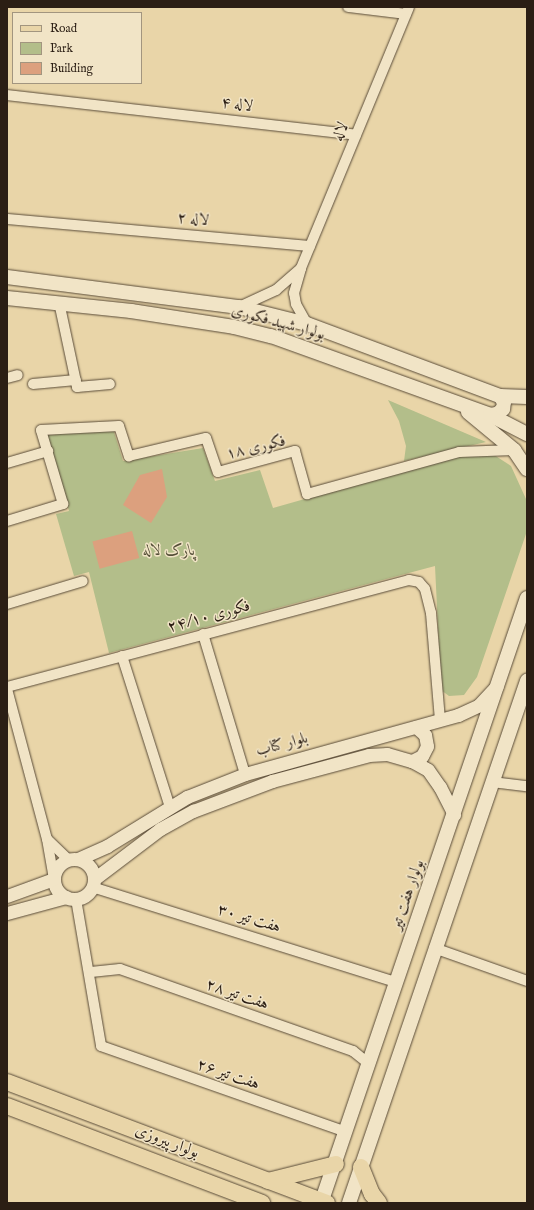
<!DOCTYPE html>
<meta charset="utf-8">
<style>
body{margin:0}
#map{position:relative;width:534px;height:1210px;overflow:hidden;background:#e9d5a8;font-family:"IM FELL English",Amiri,serif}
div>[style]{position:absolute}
.green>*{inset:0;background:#b3be8a}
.building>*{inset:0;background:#dca07e;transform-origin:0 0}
.roads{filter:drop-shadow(0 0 1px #5a4c39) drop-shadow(0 0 1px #5a4c39)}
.minor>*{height:10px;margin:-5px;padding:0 5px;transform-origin:5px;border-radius:5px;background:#f1e4c6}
.tertiary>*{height:13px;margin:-6.5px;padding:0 6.5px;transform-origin:6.5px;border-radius:6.5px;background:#f1e4c6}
.tertiary>.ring{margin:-6.5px;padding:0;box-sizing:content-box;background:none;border:13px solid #f1e4c6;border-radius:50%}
.secondary>*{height:14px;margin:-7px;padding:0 7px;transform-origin:7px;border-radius:7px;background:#f1e4c6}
.primary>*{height:16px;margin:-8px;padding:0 8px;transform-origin:8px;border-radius:8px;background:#e9d5a8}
span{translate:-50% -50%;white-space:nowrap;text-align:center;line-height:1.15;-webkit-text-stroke:3px #f1e4c6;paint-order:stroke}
.street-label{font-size:16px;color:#2b1e14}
.park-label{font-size:16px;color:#544e37;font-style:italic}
.frame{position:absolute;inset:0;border:8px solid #2b1e14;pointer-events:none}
.legend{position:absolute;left:12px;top:12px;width:130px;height:72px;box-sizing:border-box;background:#f1e4c6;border:1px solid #a2957f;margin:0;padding:5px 7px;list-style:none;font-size:12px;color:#2b1e14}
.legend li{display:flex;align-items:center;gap:8px;height:20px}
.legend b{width:20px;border:1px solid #a2957f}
</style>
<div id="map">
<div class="green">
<i style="clip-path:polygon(388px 400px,486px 442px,404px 461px,406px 446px,399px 421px)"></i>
<i style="clip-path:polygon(113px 429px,123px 461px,203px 448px,215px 481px,260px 470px,273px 508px,460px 455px,491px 453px,511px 466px,526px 499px,527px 531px,477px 677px,464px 695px,449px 696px,441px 690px,435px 566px,109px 653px,89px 572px,74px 576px,56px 514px,69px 511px,47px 435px)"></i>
</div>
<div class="building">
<i style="clip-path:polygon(162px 469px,167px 497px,151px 523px,123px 505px,140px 475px)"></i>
<i style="left:132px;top:531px;width:28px;height:41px;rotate:75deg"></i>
</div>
<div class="roads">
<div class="minor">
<i style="left:348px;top:7px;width:58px;rotate:6.9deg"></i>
<i style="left:7px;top:95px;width:351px;rotate:6.5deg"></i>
<i style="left:7px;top:219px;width:304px;rotate:5.1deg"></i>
<i style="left:59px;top:302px;width:87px;rotate:78deg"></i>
<i style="left:77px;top:387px;width:33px;rotate:-5deg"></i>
<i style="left:239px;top:307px;width:41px;rotate:-24.7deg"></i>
<i style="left:276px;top:290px;width:33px;rotate:-41deg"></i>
<i style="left:307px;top:324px;width:23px;rotate:-119deg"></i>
<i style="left:296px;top:304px;width:11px;rotate:-100deg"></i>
<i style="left:294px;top:293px;width:26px;rotate:-74deg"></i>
<i style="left:301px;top:268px;width:282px;rotate:-67.5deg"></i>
<i style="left:7px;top:378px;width:11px;rotate:-15deg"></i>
<i style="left:33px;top:384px;width:43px;rotate:-5.3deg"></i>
<i style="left:7px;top:463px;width:43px;rotate:-16.3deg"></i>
<i style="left:7px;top:521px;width:59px;rotate:-16.9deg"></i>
<i style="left:63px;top:504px;width:77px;rotate:-106.6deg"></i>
<i style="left:41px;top:430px;width:78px;rotate:-2.9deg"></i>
<i style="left:119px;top:426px;width:32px;rotate:72deg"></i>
<i style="left:129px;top:456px;width:79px;rotate:-13.2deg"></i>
<i style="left:206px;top:438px;width:36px;rotate:71deg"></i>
<i style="left:218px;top:472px;width:80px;rotate:-15.3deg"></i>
<i style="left:295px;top:451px;width:45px;rotate:74.4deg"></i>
<i style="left:307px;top:494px;width:158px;rotate:-15.4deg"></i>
<i style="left:459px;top:452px;width:55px;rotate:-2.1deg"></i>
<i style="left:7px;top:604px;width:79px;rotate:-16.8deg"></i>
<i style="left:203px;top:634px;width:146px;rotate:73.3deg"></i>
<i style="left:122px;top:656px;width:158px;rotate:72.4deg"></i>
<i style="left:7px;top:687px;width:416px;rotate:-14.9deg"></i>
<i style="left:409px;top:580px;width:10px;rotate:11deg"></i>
<i style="left:419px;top:582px;width:9px;rotate:49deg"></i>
<i style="left:425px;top:589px;width:25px;rotate:76deg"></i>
<i style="left:431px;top:613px;width:107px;rotate:85.2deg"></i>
<i style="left:7px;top:689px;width:155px;rotate:75.1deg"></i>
<i style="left:47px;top:839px;width:41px;rotate:80.1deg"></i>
<i style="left:492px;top:782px;width:35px;rotate:7deg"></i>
<i style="left:47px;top:839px;width:30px;rotate:44deg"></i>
<i style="left:92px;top:887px;width:318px;rotate:17.4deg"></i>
<i style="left:76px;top:899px;width:149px;rotate:80.3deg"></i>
<i style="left:101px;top:1046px;width:260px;rotate:19.3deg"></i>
<i style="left:434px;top:948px;width:99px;rotate:19.5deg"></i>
<i style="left:91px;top:972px;width:29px;rotate:-6deg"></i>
<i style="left:120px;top:969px;width:247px;rotate:19.4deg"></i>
<i style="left:353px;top:1051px;width:19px;rotate:39deg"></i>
</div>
<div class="tertiary">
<i style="left:412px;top:761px;width:11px;rotate:-27deg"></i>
<i style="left:422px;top:756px;width:11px;rotate:-63deg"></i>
<i style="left:427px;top:746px;width:11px;rotate:-100deg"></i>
<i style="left:425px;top:735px;width:12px;rotate:-138deg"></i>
<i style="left:78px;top:859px;width:32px;rotate:-24deg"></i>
<i style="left:107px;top:846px;width:94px;rotate:-31.5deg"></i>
<i style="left:187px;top:797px;width:62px;rotate:-21.6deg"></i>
<i style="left:245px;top:774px;width:221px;rotate:-15.5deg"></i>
<i style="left:458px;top:715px;width:23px;rotate:-25deg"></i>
<i style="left:479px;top:705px;width:26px;rotate:-47deg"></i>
<i class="ring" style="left:54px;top:859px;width:27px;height:27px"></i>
<i style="left:94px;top:879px;width:83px;rotate:-37.1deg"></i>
<i style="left:160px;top:829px;width:38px;rotate:-29deg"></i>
<i style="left:193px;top:811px;width:85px;rotate:-20.8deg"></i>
<i style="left:272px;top:781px;width:100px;rotate:-15deg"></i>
<i style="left:369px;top:755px;width:18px;rotate:-3deg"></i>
<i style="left:387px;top:754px;width:26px;rotate:16deg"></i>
<i style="left:412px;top:761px;width:18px;rotate:29deg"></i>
<i style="left:428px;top:770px;width:21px;rotate:55deg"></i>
<i style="left:440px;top:787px;width:31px;rotate:63deg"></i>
<i style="left:7px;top:896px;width:50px;rotate:-19.9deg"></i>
<i style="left:7px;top:913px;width:61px;rotate:-15.2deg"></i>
</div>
<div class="secondary">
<i style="left:7px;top:277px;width:234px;rotate:7.4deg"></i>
<i style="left:239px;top:307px;width:70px;rotate:14deg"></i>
<i style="left:307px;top:324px;width:206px;rotate:20.5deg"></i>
<i style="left:500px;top:396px;width:27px;rotate:2deg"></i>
<i style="left:7px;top:298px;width:125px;rotate:6deg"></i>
<i style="left:131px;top:311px;width:104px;rotate:8.8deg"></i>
<i style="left:234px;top:327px;width:38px;rotate:14deg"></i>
<i style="left:271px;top:336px;width:233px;rotate:19.8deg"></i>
<i style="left:490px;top:415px;width:42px;rotate:27.2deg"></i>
<i style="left:468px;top:412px;width:60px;rotate:39.6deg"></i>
<i style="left:514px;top:450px;width:23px;rotate:56deg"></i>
<i style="left:490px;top:415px;width:7px;rotate:-8deg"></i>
<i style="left:497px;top:414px;width:8px;rotate:-40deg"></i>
<i style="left:503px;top:409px;width:7px;rotate:-82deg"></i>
<i style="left:504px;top:402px;width:7px;rotate:-124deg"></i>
<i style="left:321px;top:1203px;width:639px;rotate:-71.2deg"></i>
<i style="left:349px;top:1203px;width:552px;rotate:-71.17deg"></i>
</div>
<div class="primary">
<i style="left:7px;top:1082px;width:342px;rotate:20.7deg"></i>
<i style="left:7px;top:1106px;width:273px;rotate:20.8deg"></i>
<i style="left:361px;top:1167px;width:29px;rotate:68deg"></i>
<i style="left:372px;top:1194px;width:11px;rotate:52deg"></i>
<i style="left:268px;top:1181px;width:70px;rotate:-14deg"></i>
</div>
</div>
<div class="street-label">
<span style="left:237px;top:105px;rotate:7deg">لاله ۴</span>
<span style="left:341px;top:132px;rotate:-68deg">لاله</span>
<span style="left:193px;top:220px;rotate:5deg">لاله ۲</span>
<span style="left:278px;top:323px;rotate:15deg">بولوار شهید فکوری</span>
<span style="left:256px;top:448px;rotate:-13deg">فکوری ١٨</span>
<span style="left:209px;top:617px;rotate:-15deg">فکوری ۲۴/۱۰</span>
<span style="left:282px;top:745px;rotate:-15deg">بلوار کتاب</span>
<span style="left:408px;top:895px;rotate:-71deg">بولوار هفت تیر</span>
<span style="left:249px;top:919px;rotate:17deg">هفت تیر ۳۰</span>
<span style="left:237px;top:995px;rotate:19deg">هفت تیر ۲۸</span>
<span style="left:228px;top:1075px;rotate:19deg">هفت تیر ۲۶</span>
<span style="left:167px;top:1142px;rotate:21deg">بولوار پیروزی</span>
</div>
<div class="park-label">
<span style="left:169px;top:551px">پارک لاله</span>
</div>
<div class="frame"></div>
<ul class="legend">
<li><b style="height:5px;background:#e9d5a8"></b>Road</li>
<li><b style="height:11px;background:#b3be8a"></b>Park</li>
<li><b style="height:11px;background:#dca07e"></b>Building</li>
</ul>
</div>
